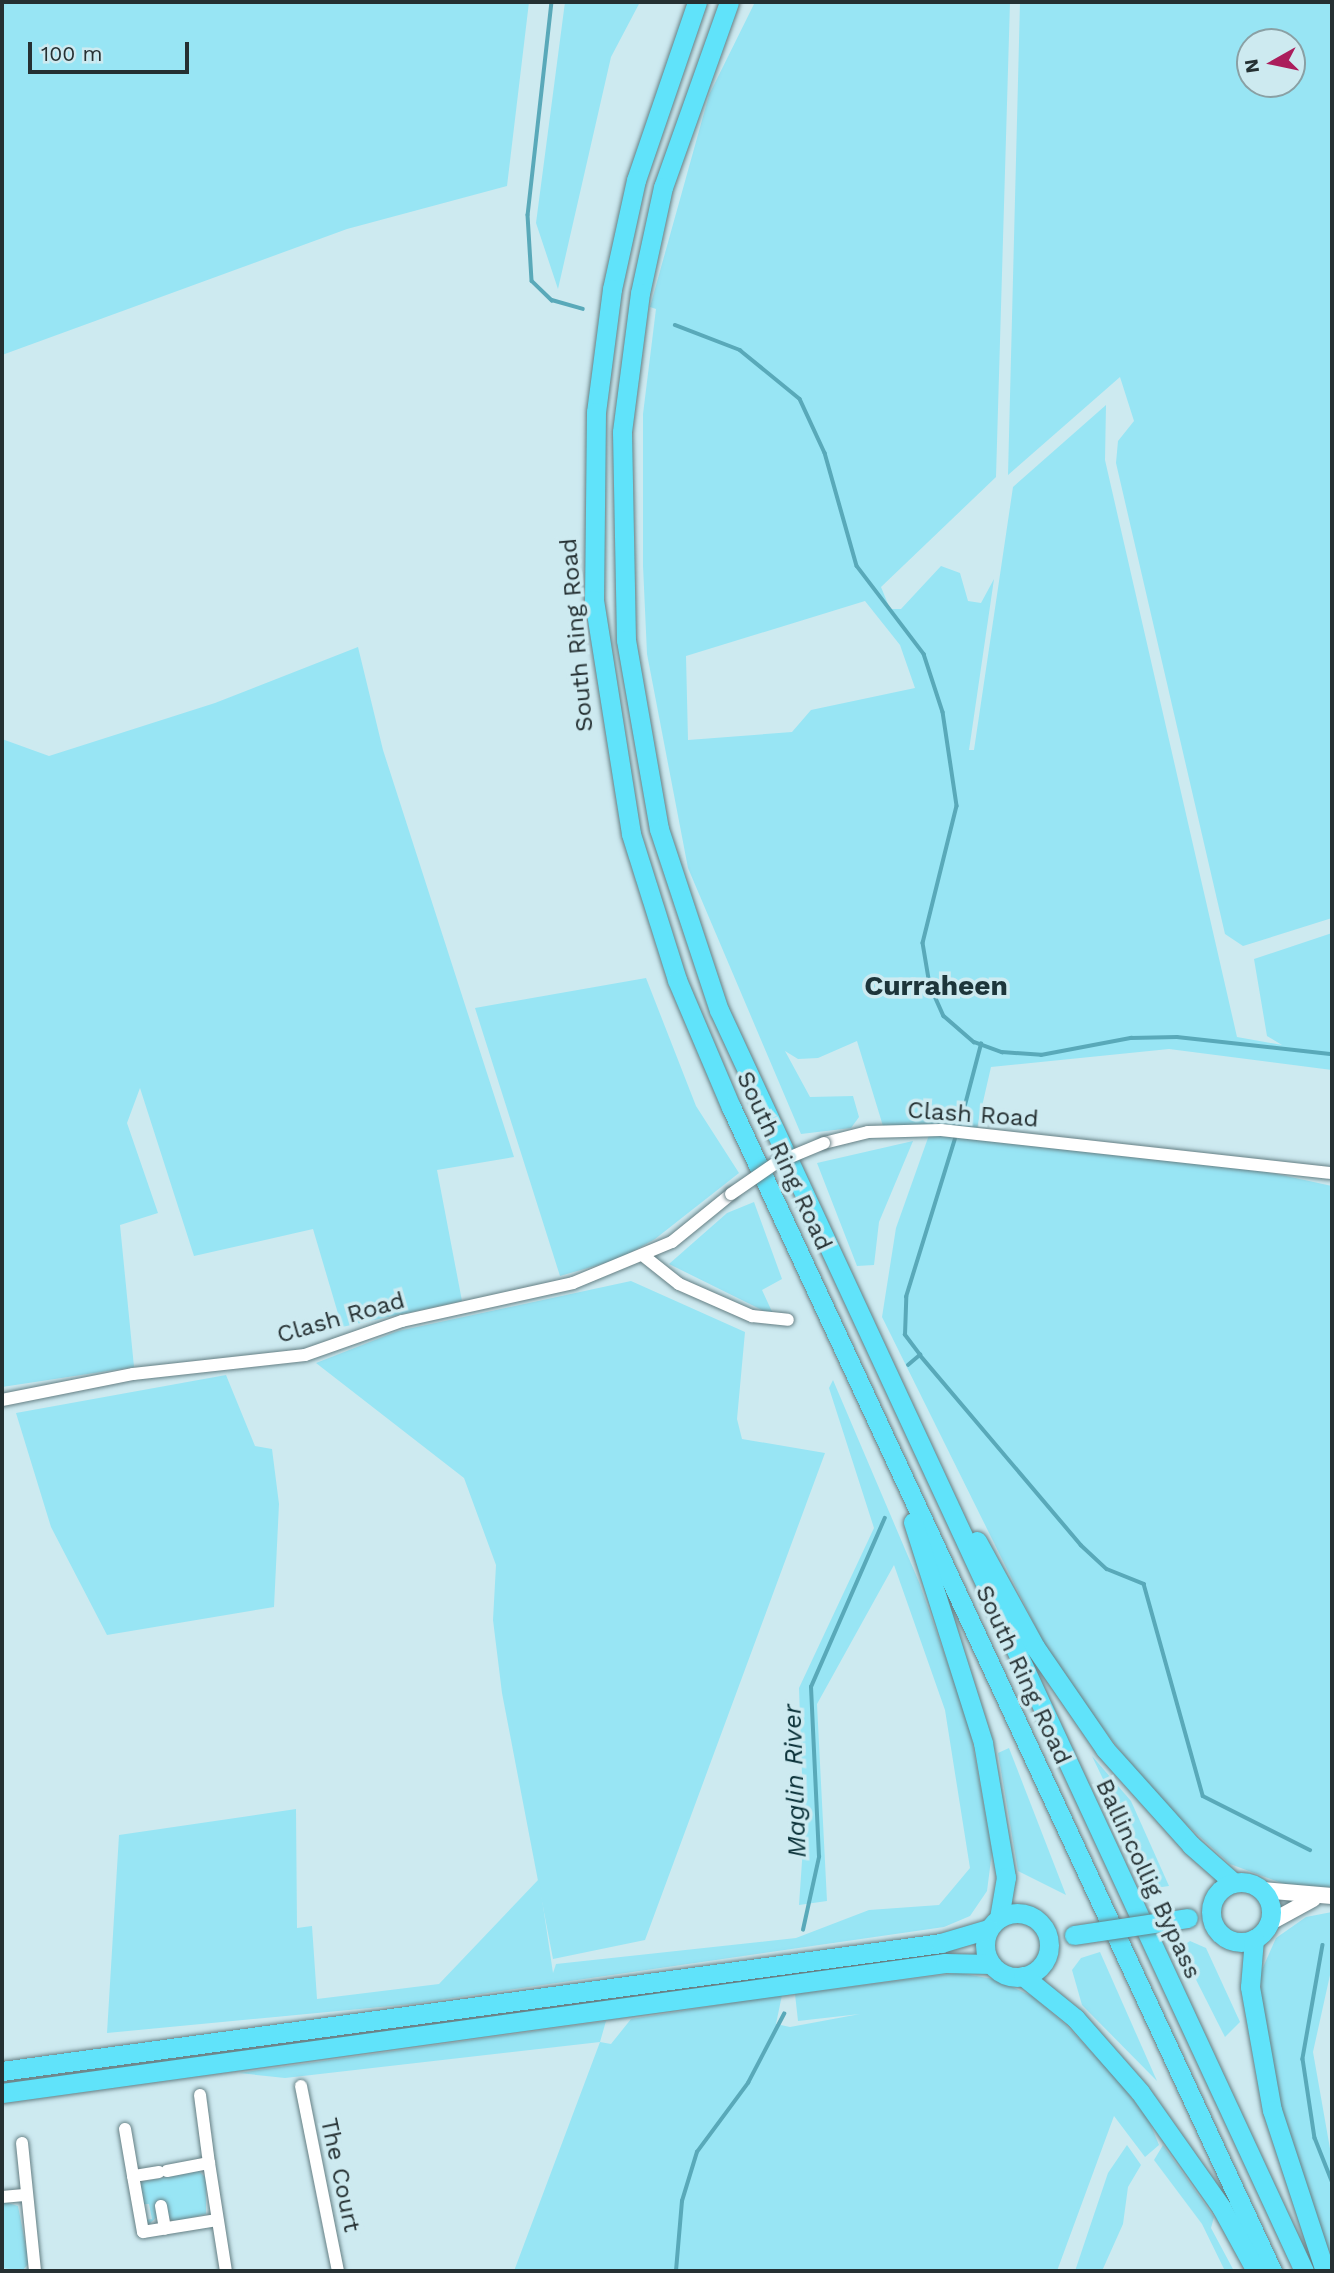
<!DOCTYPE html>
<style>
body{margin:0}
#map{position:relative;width:1334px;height:2273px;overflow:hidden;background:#cdeaf0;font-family:"Work Sans",sans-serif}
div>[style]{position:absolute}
.green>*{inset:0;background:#98e5f4}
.stream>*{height:3.5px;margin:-1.75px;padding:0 1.75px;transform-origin:1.75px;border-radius:1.75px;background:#59a9b9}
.roads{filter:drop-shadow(0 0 2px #657f84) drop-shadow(0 0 2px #657f84)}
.minor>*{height:12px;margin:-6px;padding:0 6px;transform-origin:6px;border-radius:6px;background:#fff}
.tertiary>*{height:16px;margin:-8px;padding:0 8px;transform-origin:8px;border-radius:8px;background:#fff}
.trunk>*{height:19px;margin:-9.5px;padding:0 9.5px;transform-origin:9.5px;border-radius:9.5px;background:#60e3fa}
.trunk>.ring{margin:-9.5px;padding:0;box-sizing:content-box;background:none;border:19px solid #60e3fa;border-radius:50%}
.bridges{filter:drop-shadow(0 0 2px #657f84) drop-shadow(0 0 2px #657f84)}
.minor-bridge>*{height:12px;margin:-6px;padding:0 6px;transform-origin:6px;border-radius:6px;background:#fff}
.trunk-bridge>*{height:19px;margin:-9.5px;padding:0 9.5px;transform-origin:9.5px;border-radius:9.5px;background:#60e3fa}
span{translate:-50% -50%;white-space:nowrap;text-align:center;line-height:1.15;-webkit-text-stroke:7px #cdeaf0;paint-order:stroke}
.street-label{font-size:24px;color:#253032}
.water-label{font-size:26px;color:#0b3239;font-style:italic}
.quarter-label{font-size:28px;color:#1d353a;font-weight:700}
.frame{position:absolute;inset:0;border:4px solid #253032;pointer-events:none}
.north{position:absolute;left:1236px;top:28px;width:70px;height:70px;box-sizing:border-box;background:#cdeaf0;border:2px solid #8aa0a4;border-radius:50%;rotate:261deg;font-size:19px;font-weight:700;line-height:28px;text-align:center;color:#253032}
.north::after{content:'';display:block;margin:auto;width:24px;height:32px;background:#ab1e5c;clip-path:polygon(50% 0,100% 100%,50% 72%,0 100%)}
.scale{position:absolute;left:28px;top:42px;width:161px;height:32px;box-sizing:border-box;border:4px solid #253032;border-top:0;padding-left:9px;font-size:21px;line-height:24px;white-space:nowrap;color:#253032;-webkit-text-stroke:5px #cdeaf0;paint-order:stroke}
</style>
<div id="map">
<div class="green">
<i style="clip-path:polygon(2px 2px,529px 2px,507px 186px,347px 229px,2px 355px)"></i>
<i style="clip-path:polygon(565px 2px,640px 2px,611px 57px,558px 289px,536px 223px)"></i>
<i style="clip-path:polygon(evenodd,755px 2px,1010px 2px,996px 477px,881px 587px,890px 609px,901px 609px,941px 566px,960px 573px,968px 601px,981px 603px,994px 579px,969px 750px,974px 750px,1013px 487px,1106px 405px,1105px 460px,1237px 1037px,1282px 1045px,1267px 1036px,1254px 959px,1332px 933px,1332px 1070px,1169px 1049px,991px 1067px,977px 1128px,883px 1126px,857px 1041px,818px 1058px,798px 1059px,785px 1051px,810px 1097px,853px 1096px,859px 1117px,851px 1128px,801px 1134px,688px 868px,647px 654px,643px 566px,643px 414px,656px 309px,650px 307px,709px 95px,755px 2px,865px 601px,900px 645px,915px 688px,811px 710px,792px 732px,688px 740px,686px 656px,865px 601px)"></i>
<i style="clip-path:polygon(evenodd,1020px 2px,1332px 2px,1332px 918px,1243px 946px,1225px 934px,1116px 463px,1118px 441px,1134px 421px,1120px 377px,1008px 475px,1020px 2px,1250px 42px,1292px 42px,1292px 84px,1250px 84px,1250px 42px)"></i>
<i style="clip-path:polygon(358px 647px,383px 750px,514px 1157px,437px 1170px,462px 1301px,342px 1327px,313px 1229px,194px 1256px,140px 1088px,127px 1123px,158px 1213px,120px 1225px,134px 1367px,2px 1387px,2px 739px,49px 756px,215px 703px)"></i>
<i style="clip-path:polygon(646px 978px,696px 1106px,739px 1173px,655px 1239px,619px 1259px,560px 1276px,475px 1008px)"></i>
<i style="clip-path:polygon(929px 1135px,1240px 1166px,1332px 1186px,1332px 1887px,1303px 1891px,1230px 1864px,1154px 1795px,1054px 1664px,882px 1317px,896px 1228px)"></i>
<i style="clip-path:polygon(913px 1141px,879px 1222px,874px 1265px,857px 1266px,817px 1163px)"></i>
<i style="clip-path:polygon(754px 1202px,782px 1279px,762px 1290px,774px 1316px,669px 1264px,727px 1213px)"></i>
<i style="clip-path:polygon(631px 1281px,745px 1332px,737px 1419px,742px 1439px,825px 1453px,645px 1940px,553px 1959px,502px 1693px,493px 1620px,496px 1565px,464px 1478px,316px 1363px,398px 1331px)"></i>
<i style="clip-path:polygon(226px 1375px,255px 1446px,272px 1449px,279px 1504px,274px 1607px,107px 1635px,51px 1527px,16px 1413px)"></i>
<i style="clip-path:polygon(833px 1380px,919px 1582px,969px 1724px,992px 1852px,987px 1891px,970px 1916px,944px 1927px,412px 2004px,107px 2033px,119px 1835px,296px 1809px,297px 1928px,312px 1926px,317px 1999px,439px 1984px,539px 1879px,553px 1973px,556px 1964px,796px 1938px,869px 1910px,939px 1905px,970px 1868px,945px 1710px,894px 1565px,817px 1704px,827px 1901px,799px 1905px,804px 1832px,799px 1688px,874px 1528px,829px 1388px)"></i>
<i style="clip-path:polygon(1009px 1748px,1066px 1895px,1018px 1871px,998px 1753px)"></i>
<i style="clip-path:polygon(1092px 1756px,1131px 1801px,1169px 1886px,1155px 1888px)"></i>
<i style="clip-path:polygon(1332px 1912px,1332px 1966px,1313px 2052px,1332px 2160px,1332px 2263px,1285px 2127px,1260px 2001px,1261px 1972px,1276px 1938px,1306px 1917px)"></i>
<i style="clip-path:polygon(1190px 1941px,1206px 1948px,1240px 2022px,1225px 2037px,1180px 1948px)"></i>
<i style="clip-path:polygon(1100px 1952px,1157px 2081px,1082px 2005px,1072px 1970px,1081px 1958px)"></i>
<i style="clip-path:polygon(958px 1973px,994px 1979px,1032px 1996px,1066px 2025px,1117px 2079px,1149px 2121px,1159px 2145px,1145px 2157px,1114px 2116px,1057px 2271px,514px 2271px,600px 2042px,285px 2078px,239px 2073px,606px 2021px,600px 2042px,611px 2044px,631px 2019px,782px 1995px,776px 2024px,790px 2027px,860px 2014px,798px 2021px,795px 1994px)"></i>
<i style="clip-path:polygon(1127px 2145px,1141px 2165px,1128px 2187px,1123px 2224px,1102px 2271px,1075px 2271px,1108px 2173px)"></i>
<i style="clip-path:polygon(1163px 2145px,1214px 2217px,1211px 2228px,1234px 2271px,1225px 2271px,1202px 2224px,1154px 2160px)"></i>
<i style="clip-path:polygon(199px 2171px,206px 2178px,206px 2214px,176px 2221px,158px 2216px,147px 2226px,144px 2220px,152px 2219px,149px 2204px,141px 2204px,141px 2182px)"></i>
<i style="clip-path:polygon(2px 2201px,18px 2206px,29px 2263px,22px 2271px,2px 2268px)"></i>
</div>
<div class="stream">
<i style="left:552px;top:2px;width:214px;rotate:96.4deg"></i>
<i style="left:528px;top:215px;width:66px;rotate:86.5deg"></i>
<i style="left:532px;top:281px;width:28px;rotate:44deg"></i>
<i style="left:552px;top:300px;width:32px;rotate:16deg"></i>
<i style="left:675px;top:325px;width:70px;rotate:21deg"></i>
<i style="left:740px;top:350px;width:77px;rotate:39.2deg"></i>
<i style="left:800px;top:399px;width:60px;rotate:65.2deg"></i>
<i style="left:825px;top:453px;width:117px;rotate:74.2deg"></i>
<i style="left:857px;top:566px;width:111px;rotate:52.7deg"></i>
<i style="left:924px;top:654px;width:61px;rotate:71.9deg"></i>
<i style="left:943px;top:712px;width:95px;rotate:81.5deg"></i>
<i style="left:957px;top:806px;width:141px;rotate:103.9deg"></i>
<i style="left:923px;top:943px;width:43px;rotate:80.5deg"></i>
<i style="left:930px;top:985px;width:34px;rotate:66deg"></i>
<i style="left:944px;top:1016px;width:40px;rotate:41deg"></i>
<i style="left:974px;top:1042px;width:30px;rotate:20deg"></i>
<i style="left:1002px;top:1052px;width:39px;rotate:4deg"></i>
<i style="left:1041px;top:1055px;width:92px;rotate:-10.7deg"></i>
<i style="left:1131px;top:1038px;width:46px;rotate:-1.2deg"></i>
<i style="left:1177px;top:1037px;width:156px;rotate:6.3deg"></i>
<i style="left:959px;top:1128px;width:87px;rotate:-75.3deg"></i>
<i style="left:920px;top:1355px;width:249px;rotate:49.7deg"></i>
<i style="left:1081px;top:1545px;width:35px;rotate:43deg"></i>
<i style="left:1107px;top:1569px;width:40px;rotate:22deg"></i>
<i style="left:1144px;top:1584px;width:220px;rotate:74.4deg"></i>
<i style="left:1203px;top:1796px;width:120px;rotate:26.8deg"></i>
<i style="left:908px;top:1365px;width:16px;rotate:-40deg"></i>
<i style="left:920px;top:1355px;width:25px;rotate:-127deg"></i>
<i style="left:905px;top:1335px;width:38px;rotate:-88deg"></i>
<i style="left:906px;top:1297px;width:165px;rotate:-72.8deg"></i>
<i style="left:803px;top:1930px;width:75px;rotate:-77.6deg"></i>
<i style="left:819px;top:1857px;width:170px;rotate:-92.7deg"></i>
<i style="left:811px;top:1687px;width:184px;rotate:-66.4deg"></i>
<i style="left:1323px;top:1945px;width:116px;rotate:100deg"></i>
<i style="left:1303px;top:2059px;width:80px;rotate:81.4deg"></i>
<i style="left:1315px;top:2138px;width:46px;rotate:68.4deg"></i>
<i style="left:676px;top:2271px;width:70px;rotate:-85.1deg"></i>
<i style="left:682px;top:2201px;width:51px;rotate:-73deg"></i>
<i style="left:697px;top:2152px;width:86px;rotate:-53.5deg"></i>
<i style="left:748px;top:2083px;width:78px;rotate:-62.4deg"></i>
</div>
<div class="roads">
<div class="minor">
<i style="left:824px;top:1143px;width:45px;rotate:-14deg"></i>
<i style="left:868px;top:1132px;width:73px;rotate:-1.6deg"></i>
<i style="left:941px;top:1130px;width:393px;rotate:6.3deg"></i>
<i style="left:645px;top:1257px;width:43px;rotate:38.5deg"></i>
<i style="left:679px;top:1284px;width:80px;rotate:23.7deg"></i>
<i style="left:752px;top:1316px;width:36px;rotate:6deg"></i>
<i style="left:2px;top:1400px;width:134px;rotate:-11.2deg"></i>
<i style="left:133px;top:1374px;width:173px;rotate:-6.3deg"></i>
<i style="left:305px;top:1355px;width:103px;rotate:-19.3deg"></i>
<i style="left:402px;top:1321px;width:175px;rotate:-12.5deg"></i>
<i style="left:573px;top:1283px;width:107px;rotate:-22.5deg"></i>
<i style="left:672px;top:1242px;width:76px;rotate:-39.1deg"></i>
<i style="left:301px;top:2086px;width:189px;rotate:78.7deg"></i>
<i style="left:200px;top:2095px;width:69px;rotate:82.5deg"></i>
<i style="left:125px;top:2129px;width:48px;rotate:80.3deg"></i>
<i style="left:22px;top:2143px;width:129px;rotate:84.2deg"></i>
<i style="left:167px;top:2171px;width:43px;rotate:-10.8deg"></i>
<i style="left:209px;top:2163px;width:109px;rotate:81.1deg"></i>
<i style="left:159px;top:2172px;width:26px;rotate:171deg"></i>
<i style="left:133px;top:2176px;width:57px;rotate:79.9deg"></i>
<i style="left:143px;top:2232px;width:75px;rotate:-9.2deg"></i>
<i style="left:2px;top:2197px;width:25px;rotate:-5deg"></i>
<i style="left:161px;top:2206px;width:23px;rotate:80deg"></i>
</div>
<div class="tertiary">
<i style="left:1262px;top:1890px;width:70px;rotate:4.9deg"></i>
<i style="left:1269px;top:1923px;width:50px;rotate:-28.6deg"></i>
</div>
<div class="trunk">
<i style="left:697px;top:2px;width:188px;rotate:108.9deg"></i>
<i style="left:636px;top:180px;width:112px;rotate:102.4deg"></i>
<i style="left:612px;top:289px;width:124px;rotate:97.4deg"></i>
<i style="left:596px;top:412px;width:188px;rotate:90.6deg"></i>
<i style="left:594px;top:600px;width:237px;rotate:81deg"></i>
<i style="left:631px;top:834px;width:153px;rotate:72.5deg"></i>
<i style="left:677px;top:980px;width:138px;rotate:67deg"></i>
<i style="left:731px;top:1107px;width:1284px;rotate:65.07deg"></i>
<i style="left:729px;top:2px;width:196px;rotate:109.6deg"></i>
<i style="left:663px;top:187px;width:108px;rotate:102.2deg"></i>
<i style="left:640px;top:293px;width:140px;rotate:97.4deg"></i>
<i style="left:622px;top:432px;width:208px;rotate:88.9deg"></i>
<i style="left:626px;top:640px;width:192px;rotate:80.1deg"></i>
<i style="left:659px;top:829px;width:191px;rotate:71.7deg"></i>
<i style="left:719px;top:1010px;width:1390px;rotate:65.11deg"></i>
<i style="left:913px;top:1522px;width:232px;rotate:72.4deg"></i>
<i style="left:983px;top:1743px;width:136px;rotate:80.3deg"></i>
<i style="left:1006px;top:1877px;width:42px;rotate:99.7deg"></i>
<i style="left:977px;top:1541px;width:121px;rotate:61.3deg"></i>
<i style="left:1035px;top:1647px;width:124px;rotate:55.5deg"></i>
<i style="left:1105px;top:1749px;width:129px;rotate:48.1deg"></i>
<i style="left:1191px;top:1845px;width:56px;rotate:41.4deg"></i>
<i class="ring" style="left:1211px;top:1882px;width:41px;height:41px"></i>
<i class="ring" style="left:985px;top:1913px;width:45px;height:45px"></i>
<i style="left:1254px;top:1939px;width:48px;rotate:94.8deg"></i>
<i style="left:1250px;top:1987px;width:125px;rotate:79.9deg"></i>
<i style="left:1272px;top:2110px;width:169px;rotate:71.8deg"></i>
<i style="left:1023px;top:1976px;width:67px;rotate:38.9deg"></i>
<i style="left:1075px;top:2018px;width:98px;rotate:48.7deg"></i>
<i style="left:1140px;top:2092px;width:141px;rotate:54.8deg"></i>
<i style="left:1221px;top:2207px;width:73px;rotate:61.3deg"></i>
<i style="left:2px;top:2071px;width:948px;rotate:-7.76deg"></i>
<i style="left:941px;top:1943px;width:49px;rotate:-16.6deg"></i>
<i style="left:2px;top:2093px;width:952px;rotate:-7.85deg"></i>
<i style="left:945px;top:1963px;width:46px;rotate:1.2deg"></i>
</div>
</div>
<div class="bridges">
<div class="minor-bridge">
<i style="left:731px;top:1194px;width:55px;rotate:-34.6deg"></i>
<i style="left:776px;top:1163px;width:52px;rotate:-22.6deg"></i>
</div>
<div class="trunk-bridge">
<i style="left:1074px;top:1935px;width:115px;rotate:-8.5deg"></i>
</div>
</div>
<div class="street-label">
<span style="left:577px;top:635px;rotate:-95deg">South Ring Road</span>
<span style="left:973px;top:1115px;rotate:4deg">Clash Road</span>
<span style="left:784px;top:1161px;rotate:65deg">South Ring Road</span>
<span style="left:341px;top:1318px;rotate:-16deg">Clash Road</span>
<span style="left:1023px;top:1675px;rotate:65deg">South Ring Road</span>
<span style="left:1148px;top:1879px;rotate:65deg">Ballincollig Bypass</span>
<span style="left:340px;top:2175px;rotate:78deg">The Court</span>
</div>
<div class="water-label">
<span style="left:795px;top:1781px;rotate:-92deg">Maglin River</span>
</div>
<div class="quarter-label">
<span style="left:936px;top:986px">Curraheen</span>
</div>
<div class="frame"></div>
<div class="north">N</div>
<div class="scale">100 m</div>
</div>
